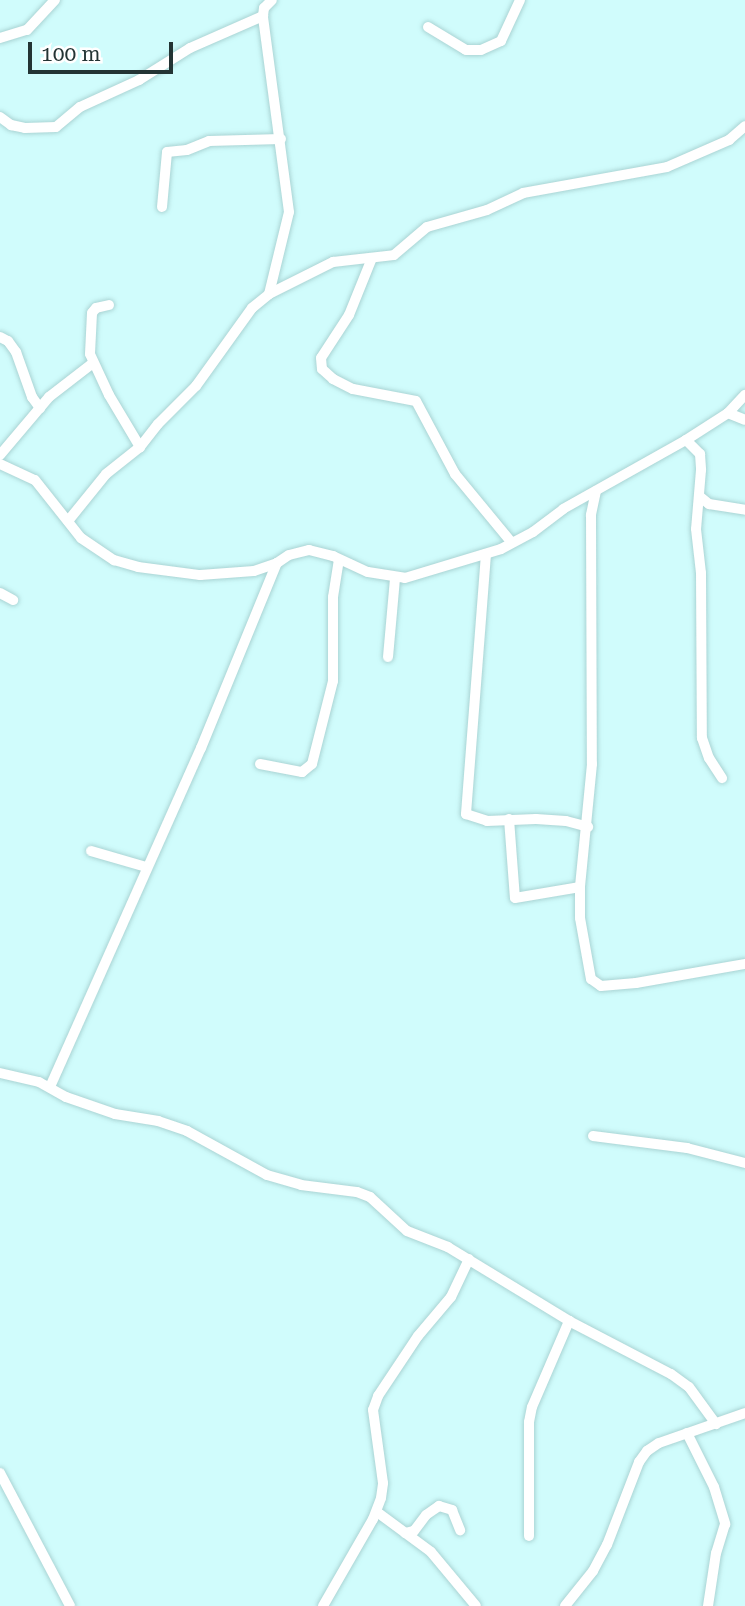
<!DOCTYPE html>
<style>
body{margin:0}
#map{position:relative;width:745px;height:1606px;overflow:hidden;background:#d0fcfc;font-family:"Roboto Serif",serif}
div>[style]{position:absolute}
.roads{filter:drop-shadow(0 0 2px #aad4d4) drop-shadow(0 0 2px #aad4d4)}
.street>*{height:10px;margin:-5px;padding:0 5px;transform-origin:5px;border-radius:5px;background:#fff}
span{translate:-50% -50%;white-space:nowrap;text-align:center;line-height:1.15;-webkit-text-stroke:5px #fff;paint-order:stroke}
.scale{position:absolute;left:28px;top:42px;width:145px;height:32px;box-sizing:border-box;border:4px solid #233434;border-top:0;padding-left:9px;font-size:21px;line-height:24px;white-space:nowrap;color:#233434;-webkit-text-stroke:5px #fff;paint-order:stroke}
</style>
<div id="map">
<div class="roads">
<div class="street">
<i style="left:428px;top:27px;width:44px;rotate:31.2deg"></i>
<i style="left:466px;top:50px;width:15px"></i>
<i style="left:481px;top:50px;width:22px;rotate:-24deg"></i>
<i style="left:501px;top:41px;width:45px;rotate:-65.1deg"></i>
<i style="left:0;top:38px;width:28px;rotate:-17deg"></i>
<i style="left:27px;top:30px;width:41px;rotate:-47deg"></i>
<i style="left:0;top:117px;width:14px;rotate:36deg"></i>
<i style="left:11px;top:125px;width:14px;rotate:12deg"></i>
<i style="left:25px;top:128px;width:31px;rotate:-2deg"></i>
<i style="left:56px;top:127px;width:31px;rotate:-40deg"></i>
<i style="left:80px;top:107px;width:65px;rotate:-24.6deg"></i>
<i style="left:139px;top:80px;width:60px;rotate:-32.1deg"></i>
<i style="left:190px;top:48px;width:80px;rotate:-23.7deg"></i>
<i style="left:162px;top:207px;width:55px;rotate:-84.8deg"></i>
<i style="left:167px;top:152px;width:20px;rotate:-6deg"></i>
<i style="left:187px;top:150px;width:24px;rotate:-22deg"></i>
<i style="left:209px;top:141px;width:72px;rotate:-1.6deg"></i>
<i style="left:372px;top:258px;width:61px;rotate:112deg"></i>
<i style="left:349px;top:315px;width:51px;rotate:123.1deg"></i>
<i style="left:321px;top:358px;width:11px;rotate:85deg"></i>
<i style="left:322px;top:369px;width:15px;rotate:42deg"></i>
<i style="left:333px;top:379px;width:22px;rotate:27deg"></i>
<i style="left:353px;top:389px;width:64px;rotate:10.8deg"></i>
<i style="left:416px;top:401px;width:83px;rotate:61.9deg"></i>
<i style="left:455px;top:474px;width:89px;rotate:50.4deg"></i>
<i style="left:269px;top:294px;width:84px;rotate:-76.3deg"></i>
<i style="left:289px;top:212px;width:198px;rotate:-97.6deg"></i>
<i style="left:263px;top:16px;width:8px;rotate:-83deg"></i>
<i style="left:264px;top:8px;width:11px;rotate:-45deg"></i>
<i style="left:109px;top:305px;width:13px;rotate:167deg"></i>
<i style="left:96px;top:308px;width:6px;rotate:129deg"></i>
<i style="left:92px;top:313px;width:41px;rotate:92.8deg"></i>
<i style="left:90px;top:354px;width:45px;rotate:65.1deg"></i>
<i style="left:109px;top:395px;width:61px;rotate:59.2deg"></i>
<i style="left:0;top:337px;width:9px;rotate:27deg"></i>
<i style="left:8px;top:341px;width:14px;rotate:54deg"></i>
<i style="left:16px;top:352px;width:48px;rotate:70.4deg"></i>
<i style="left:32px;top:397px;width:14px;rotate:54deg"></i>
<i style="left:728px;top:413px;width:18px;rotate:22deg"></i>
<i style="left:686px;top:440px;width:20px;rotate:45deg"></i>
<i style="left:700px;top:454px;width:16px;rotate:86deg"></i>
<i style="left:701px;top:470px;width:59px;rotate:94.8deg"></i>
<i style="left:696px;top:529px;width:44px;rotate:83.5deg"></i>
<i style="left:701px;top:573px;width:165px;rotate:89.7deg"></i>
<i style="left:702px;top:738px;width:21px;rotate:71deg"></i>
<i style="left:709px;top:758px;width:24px;rotate:57deg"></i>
<i style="left:0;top:455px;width:76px;rotate:-49.8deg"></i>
<i style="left:49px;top:397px;width:56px;rotate:-37.7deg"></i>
<i style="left:0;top:464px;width:38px;rotate:25deg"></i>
<i style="left:35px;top:480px;width:74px;rotate:51.6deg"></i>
<i style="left:81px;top:538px;width:40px;rotate:34deg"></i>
<i style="left:114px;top:560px;width:25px;rotate:16deg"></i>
<i style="left:138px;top:567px;width:63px;rotate:7.4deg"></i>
<i style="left:200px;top:575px;width:54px;rotate:-4.2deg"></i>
<i style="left:254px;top:571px;width:24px;rotate:-19deg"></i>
<i style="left:596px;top:491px;width:25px;rotate:102deg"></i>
<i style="left:591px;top:515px;width:249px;rotate:89.8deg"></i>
<i style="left:592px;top:764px;width:124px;rotate:95.6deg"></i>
<i style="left:580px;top:887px;width:31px;rotate:90deg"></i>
<i style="left:580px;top:918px;width:62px;rotate:79.8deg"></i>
<i style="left:591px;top:979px;width:12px;rotate:35deg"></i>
<i style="left:601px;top:986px;width:35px;rotate:-5deg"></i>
<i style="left:636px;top:983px;width:111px;rotate:-9.9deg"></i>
<i style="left:699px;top:496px;width:13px;rotate:39deg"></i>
<i style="left:709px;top:504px;width:36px;rotate:9deg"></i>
<i style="left:68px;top:521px;width:60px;rotate:-51deg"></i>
<i style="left:106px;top:474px;width:43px;rotate:-38.5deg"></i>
<i style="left:140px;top:447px;width:29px;rotate:-52deg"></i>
<i style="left:158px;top:424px;width:54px;rotate:-45deg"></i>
<i style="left:196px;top:386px;width:96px;rotate:-54.3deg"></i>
<i style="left:252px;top:308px;width:22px;rotate:-39deg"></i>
<i style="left:269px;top:294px;width:72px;rotate:-26.6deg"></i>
<i style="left:333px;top:262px;width:61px;rotate:-6.5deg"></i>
<i style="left:394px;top:255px;width:43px;rotate:-40.3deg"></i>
<i style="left:427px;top:227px;width:62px;rotate:-15.8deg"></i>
<i style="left:487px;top:210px;width:40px;rotate:-25deg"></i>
<i style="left:523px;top:193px;width:146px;rotate:-10.2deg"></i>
<i style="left:667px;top:167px;width:68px;rotate:-23.5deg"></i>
<i style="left:729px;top:140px;width:21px;rotate:-41deg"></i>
<i style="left:486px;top:554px;width:261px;rotate:94.4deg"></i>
<i style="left:466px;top:814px;width:22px;rotate:18deg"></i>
<i style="left:487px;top:821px;width:49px;rotate:-2.3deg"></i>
<i style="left:536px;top:819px;width:30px;rotate:4deg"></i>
<i style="left:566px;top:821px;width:23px;rotate:15deg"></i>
<i style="left:0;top:593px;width:15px;rotate:28deg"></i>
<i style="left:388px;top:657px;width:79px;rotate:-84.9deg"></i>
<i style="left:260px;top:764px;width:43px;rotate:10.8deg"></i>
<i style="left:302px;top:772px;width:13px;rotate:-39deg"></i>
<i style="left:312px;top:764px;width:86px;rotate:-75.8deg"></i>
<i style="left:333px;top:681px;width:84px;rotate:-90deg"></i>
<i style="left:333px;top:597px;width:38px;rotate:-81deg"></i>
<i style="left:509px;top:819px;width:79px;rotate:85.7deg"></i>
<i style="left:515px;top:898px;width:66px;rotate:-9.6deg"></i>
<i style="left:91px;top:851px;width:57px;rotate:16.2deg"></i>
<i style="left:0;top:1073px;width:40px;rotate:13deg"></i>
<i style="left:39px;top:1082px;width:31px;rotate:29deg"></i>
<i style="left:66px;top:1097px;width:52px;rotate:19.1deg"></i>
<i style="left:115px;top:1114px;width:44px;rotate:9.2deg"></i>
<i style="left:158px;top:1121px;width:31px;rotate:19deg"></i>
<i style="left:187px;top:1131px;width:91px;rotate:28.8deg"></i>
<i style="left:267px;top:1175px;width:35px;rotate:16deg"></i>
<i style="left:301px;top:1185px;width:56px;rotate:7.1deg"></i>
<i style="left:357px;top:1192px;width:14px;rotate:21deg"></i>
<i style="left:370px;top:1197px;width:50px;rotate:42.6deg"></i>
<i style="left:407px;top:1231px;width:44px;rotate:21.3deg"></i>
<i style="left:448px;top:1247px;width:142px;rotate:31.4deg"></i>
<i style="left:569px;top:1321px;width:115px;rotate:27.5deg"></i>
<i style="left:671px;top:1374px;width:22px;rotate:36deg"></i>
<i style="left:689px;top:1387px;width:46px;rotate:53.9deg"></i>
<i style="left:50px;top:1087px;width:371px;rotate:-66deg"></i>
<i style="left:201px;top:748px;width:200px;rotate:-67.7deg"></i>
<i style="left:277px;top:563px;width:14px;rotate:-34deg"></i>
<i style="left:289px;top:555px;width:21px;rotate:-14deg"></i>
<i style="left:309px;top:550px;width:25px;rotate:14deg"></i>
<i style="left:333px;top:556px;width:38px;rotate:25deg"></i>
<i style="left:368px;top:572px;width:37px;rotate:9deg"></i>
<i style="left:405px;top:578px;width:100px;rotate:-16.8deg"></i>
<i style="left:501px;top:549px;width:36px;rotate:-28deg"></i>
<i style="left:533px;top:532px;width:38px;rotate:-37deg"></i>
<i style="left:563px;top:509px;width:141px;rotate:-29.3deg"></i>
<i style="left:686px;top:440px;width:50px;rotate:-32.7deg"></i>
<i style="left:728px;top:413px;width:25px;rotate:-47deg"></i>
<i style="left:593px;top:1136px;width:95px;rotate:7.3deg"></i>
<i style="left:687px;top:1148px;width:60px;rotate:14.5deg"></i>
<i style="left:687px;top:1433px;width:60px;rotate:63.4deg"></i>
<i style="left:714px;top:1487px;width:39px;rotate:73deg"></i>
<i style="left:725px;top:1524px;width:30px;rotate:107deg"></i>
<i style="left:716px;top:1553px;width:54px;rotate:98.6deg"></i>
<i style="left:0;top:1473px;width:150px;rotate:62.2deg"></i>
<i style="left:377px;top:1512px;width:67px;rotate:36.5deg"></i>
<i style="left:431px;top:1552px;width:70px;rotate:50.2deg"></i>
<i style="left:405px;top:1533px;width:9px;rotate:-13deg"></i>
<i style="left:414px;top:1531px;width:20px;rotate:-53deg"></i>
<i style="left:426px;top:1515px;width:16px;rotate:-35deg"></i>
<i style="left:439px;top:1506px;width:14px;rotate:17deg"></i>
<i style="left:452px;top:1510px;width:22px;rotate:68deg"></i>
<i style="left:529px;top:1536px;width:114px;rotate:-90deg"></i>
<i style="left:529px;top:1422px;width:15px;rotate:-79deg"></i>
<i style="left:532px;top:1407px;width:94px;rotate:-66.7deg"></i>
<i style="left:323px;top:1606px;width:100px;rotate:-60.1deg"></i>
<i style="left:373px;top:1519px;width:22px;rotate:-69deg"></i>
<i style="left:381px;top:1498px;width:15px;rotate:-82deg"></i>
<i style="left:383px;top:1483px;width:74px;rotate:-97.8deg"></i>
<i style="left:373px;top:1410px;width:15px;rotate:-70deg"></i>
<i style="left:378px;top:1396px;width:72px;rotate:-56.3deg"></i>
<i style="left:418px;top:1336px;width:51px;rotate:-49.8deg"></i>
<i style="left:451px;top:1297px;width:42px;rotate:-64.7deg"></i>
<i style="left:565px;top:1606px;width:45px;rotate:-51.3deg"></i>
<i style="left:593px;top:1571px;width:30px;rotate:-62deg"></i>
<i style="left:607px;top:1545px;width:89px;rotate:-68.9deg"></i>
<i style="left:639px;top:1462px;width:14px;rotate:-54deg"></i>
<i style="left:647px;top:1451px;width:14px;rotate:-34deg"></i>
<i style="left:659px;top:1443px;width:91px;rotate:-19.2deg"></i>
</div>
</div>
<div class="scale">100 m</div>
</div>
